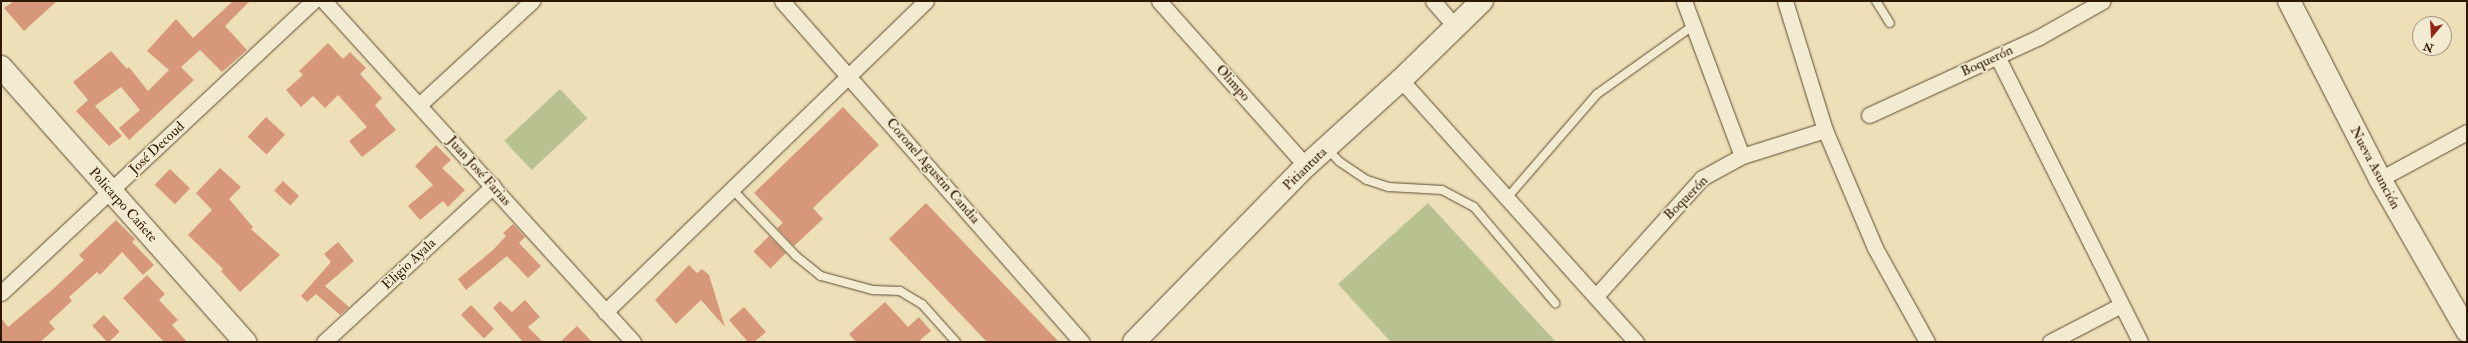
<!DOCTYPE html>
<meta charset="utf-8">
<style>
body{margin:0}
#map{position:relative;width:2468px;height:343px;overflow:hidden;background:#ede0b8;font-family:"IM FELL Double Pica",serif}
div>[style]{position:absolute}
.green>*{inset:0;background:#b7c290;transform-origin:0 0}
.building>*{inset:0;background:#d7977a;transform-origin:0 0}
.roads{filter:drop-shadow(0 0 1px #5e4a2f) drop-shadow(0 0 1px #5e4a2f)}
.lane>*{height:8px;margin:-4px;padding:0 4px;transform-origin:4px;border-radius:4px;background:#f3ebd1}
.street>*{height:15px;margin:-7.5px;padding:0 7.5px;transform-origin:7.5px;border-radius:7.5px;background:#f3ebd1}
.secondary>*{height:22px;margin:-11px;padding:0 11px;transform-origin:11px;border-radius:11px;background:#f3ebd1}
span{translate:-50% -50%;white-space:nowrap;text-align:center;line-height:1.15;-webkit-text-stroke:3.5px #f3ebd1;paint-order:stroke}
.street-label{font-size:14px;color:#2f1801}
.frame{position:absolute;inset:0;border:2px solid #2f1801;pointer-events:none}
.north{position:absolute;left:2412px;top:16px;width:40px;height:40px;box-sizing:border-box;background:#f3ebd1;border:1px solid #a5977e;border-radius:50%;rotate:198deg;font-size:11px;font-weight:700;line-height:16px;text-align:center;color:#2f1801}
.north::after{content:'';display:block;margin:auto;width:14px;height:18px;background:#8f2418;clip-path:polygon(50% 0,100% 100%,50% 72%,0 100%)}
</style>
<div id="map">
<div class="green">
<i style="left:560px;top:89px;width:40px;height:76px;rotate:47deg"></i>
<i style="clip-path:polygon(1428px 203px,1556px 342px,1391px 342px,1338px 284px)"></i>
</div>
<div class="building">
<i style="clip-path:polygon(14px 1px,57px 1px,24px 31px,4px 8px)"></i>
<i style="clip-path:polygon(233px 1px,250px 1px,225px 26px,247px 50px,222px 72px,200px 50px,181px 67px,194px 80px,129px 140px,119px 128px,140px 110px,121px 87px,95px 106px,122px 136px,109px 146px,76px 111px,88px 100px,73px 82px,111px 51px,127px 69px,129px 67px,148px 91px,169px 70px,147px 51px,176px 19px,193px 38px)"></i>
<i style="clip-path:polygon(328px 43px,343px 59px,350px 52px,366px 68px,360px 74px,382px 98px,375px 105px,396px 130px,362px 157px,349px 141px,367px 127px,338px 95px,325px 108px,313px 96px,301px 107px,286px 90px,303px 75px,299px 71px)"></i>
<i style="clip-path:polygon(843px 107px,879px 145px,813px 208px,823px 219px,794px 246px,777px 228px,783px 223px,754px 193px)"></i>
<i style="left:266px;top:117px;width:26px;height:27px;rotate:43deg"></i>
<i style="clip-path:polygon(436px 145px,451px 160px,442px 168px,465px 190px,448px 207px,443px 201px,420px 220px,408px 206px,433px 185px,415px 166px)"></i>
<i style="clip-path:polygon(220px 168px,241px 187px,229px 199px,253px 227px,251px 229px,280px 255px,240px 292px,221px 271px,223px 269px,188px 235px,212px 210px,196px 193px)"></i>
<i style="left:170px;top:169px;width:28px;height:22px;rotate:44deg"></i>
<i style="left:283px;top:181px;width:22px;height:13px;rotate:43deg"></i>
<i style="clip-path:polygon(926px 203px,1059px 342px,987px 342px,889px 239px)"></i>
<i style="clip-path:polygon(116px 220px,135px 239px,132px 242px,154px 265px,143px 275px,122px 252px,100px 275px,97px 272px,69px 297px,72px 301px,49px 322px,55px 329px,40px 342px,1px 342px,1px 318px,8px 327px,52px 290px,84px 260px,79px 255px)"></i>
<i style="clip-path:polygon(513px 224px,525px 237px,519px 243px,541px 266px,528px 278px,507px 256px,466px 290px,458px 279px,493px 250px,506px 236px,503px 233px)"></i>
<i style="left:769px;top:236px;width:24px;height:22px;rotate:45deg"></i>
<i style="clip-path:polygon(338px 242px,354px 261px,325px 286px,349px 307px,340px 315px,316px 294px,307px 302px,301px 296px,331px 262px,324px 254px)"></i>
<i style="clip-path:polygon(689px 265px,697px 273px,702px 269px,709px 275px,725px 327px,701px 300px,676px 324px,655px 300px)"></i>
<i style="clip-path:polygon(147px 275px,165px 294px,159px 300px,178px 320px,172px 325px,187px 342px,164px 342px,123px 298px)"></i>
<i style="clip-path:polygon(525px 300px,540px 317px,528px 327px,543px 342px,523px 342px,493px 308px,500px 301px,512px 312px)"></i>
<i style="clip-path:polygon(885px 302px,908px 327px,919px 317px,931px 331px,920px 340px,922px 342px,856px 342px,849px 334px)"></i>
<i style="left:471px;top:305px;width:33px;height:14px;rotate:46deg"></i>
<i style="clip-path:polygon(744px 307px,766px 332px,754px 342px,748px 342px,729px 320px)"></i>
<i style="left:104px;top:315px;width:23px;height:16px;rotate:47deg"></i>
<i style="clip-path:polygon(577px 326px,592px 342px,560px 342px)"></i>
</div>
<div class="roads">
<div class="lane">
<i style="left:1876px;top:1px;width:26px;rotate:58deg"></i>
<i style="left:1327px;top:149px;width:18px;rotate:45deg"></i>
<i style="left:1340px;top:162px;width:32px;rotate:34deg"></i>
<i style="left:1367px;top:180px;width:23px;rotate:18deg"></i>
<i style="left:1389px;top:187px;width:53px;rotate:3.2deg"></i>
<i style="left:1442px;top:190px;width:36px;rotate:28deg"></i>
<i style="left:1474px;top:207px;width:126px;rotate:49.8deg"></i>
<i style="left:732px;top:189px;width:93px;rotate:46.3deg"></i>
<i style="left:796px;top:256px;width:32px;rotate:39deg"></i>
<i style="left:821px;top:276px;width:54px;rotate:15.1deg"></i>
<i style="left:873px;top:290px;width:27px;rotate:2deg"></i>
<i style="left:900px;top:291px;width:26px;rotate:31deg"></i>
<i style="left:922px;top:304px;width:51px;rotate:48.2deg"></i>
<i style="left:1507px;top:198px;width:138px;rotate:-49.1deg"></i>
<i style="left:1597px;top:94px;width:119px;rotate:-35.4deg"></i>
</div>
<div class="street">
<i style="left:324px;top:1px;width:460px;rotate:47.8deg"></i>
<i style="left:782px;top:1px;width:454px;rotate:48.7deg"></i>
<i style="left:1159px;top:1px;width:221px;rotate:48.3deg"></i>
<i style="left:1433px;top:1px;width:35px;rotate:49deg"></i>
<i style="left:1684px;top:1px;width:165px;rotate:69.5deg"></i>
<i style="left:1785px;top:1px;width:135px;rotate:72.8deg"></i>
<i style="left:1825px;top:130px;width:128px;rotate:67deg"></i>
<i style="left:1875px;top:248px;width:107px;rotate:61deg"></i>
<i style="left:1997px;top:56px;width:320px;rotate:63.4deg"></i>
<i style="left:1401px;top:80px;width:352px;rotate:48.1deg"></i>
<i style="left:419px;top:105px;width:154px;rotate:-42.6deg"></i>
<i style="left:1869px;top:115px;width:187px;rotate:-24.6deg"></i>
<i style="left:2039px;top:37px;width:73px;rotate:-29.4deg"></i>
<i style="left:2380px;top:179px;width:99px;rotate:-28.4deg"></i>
<i style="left:1px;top:293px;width:427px;rotate:-43.1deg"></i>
<i style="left:1596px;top:296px;width:159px;rotate:-48.1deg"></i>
<i style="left:1702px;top:178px;width:46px;rotate:-28.8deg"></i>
<i style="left:1742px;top:156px;width:87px;rotate:-17.4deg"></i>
<i style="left:605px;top:312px;width:447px;rotate:-44.1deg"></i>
<i style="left:324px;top:342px;width:230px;rotate:-42.7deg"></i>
<i style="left:2050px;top:342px;width:80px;rotate:-27.5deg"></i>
</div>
<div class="secondary">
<i style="left:2289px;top:1px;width:200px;rotate:62.9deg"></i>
<i style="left:2380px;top:179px;width:175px;rotate:60.2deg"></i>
<i style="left:1px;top:67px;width:368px;rotate:48.4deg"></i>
<i style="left:1134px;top:342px;width:246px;rotate:-45.7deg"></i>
<i style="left:1306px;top:166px;width:128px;rotate:-42.2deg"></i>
<i style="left:1401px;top:80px;width:113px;rotate:-44.3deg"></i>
</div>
</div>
<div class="street-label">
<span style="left:1987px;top:61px;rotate:-25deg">Boquerón</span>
<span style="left:1233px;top:83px;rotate:48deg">Olimpo</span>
<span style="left:157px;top:148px;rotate:-43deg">José Decoud</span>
<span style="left:2375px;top:168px;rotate:62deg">Nueva Asunción</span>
<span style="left:1305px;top:169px;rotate:-44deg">Pitiantuta</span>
<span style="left:479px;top:171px;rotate:48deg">Juan José Farias</span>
<span style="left:933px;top:171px;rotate:49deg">Coronel Agustin Candia</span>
<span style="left:1686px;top:198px;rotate:-45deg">Boquerón</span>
<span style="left:123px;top:205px;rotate:48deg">Policarpo Cañete</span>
<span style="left:409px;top:264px;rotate:-43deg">Eligio Ayala</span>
</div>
<div class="frame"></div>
<div class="north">N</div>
</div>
